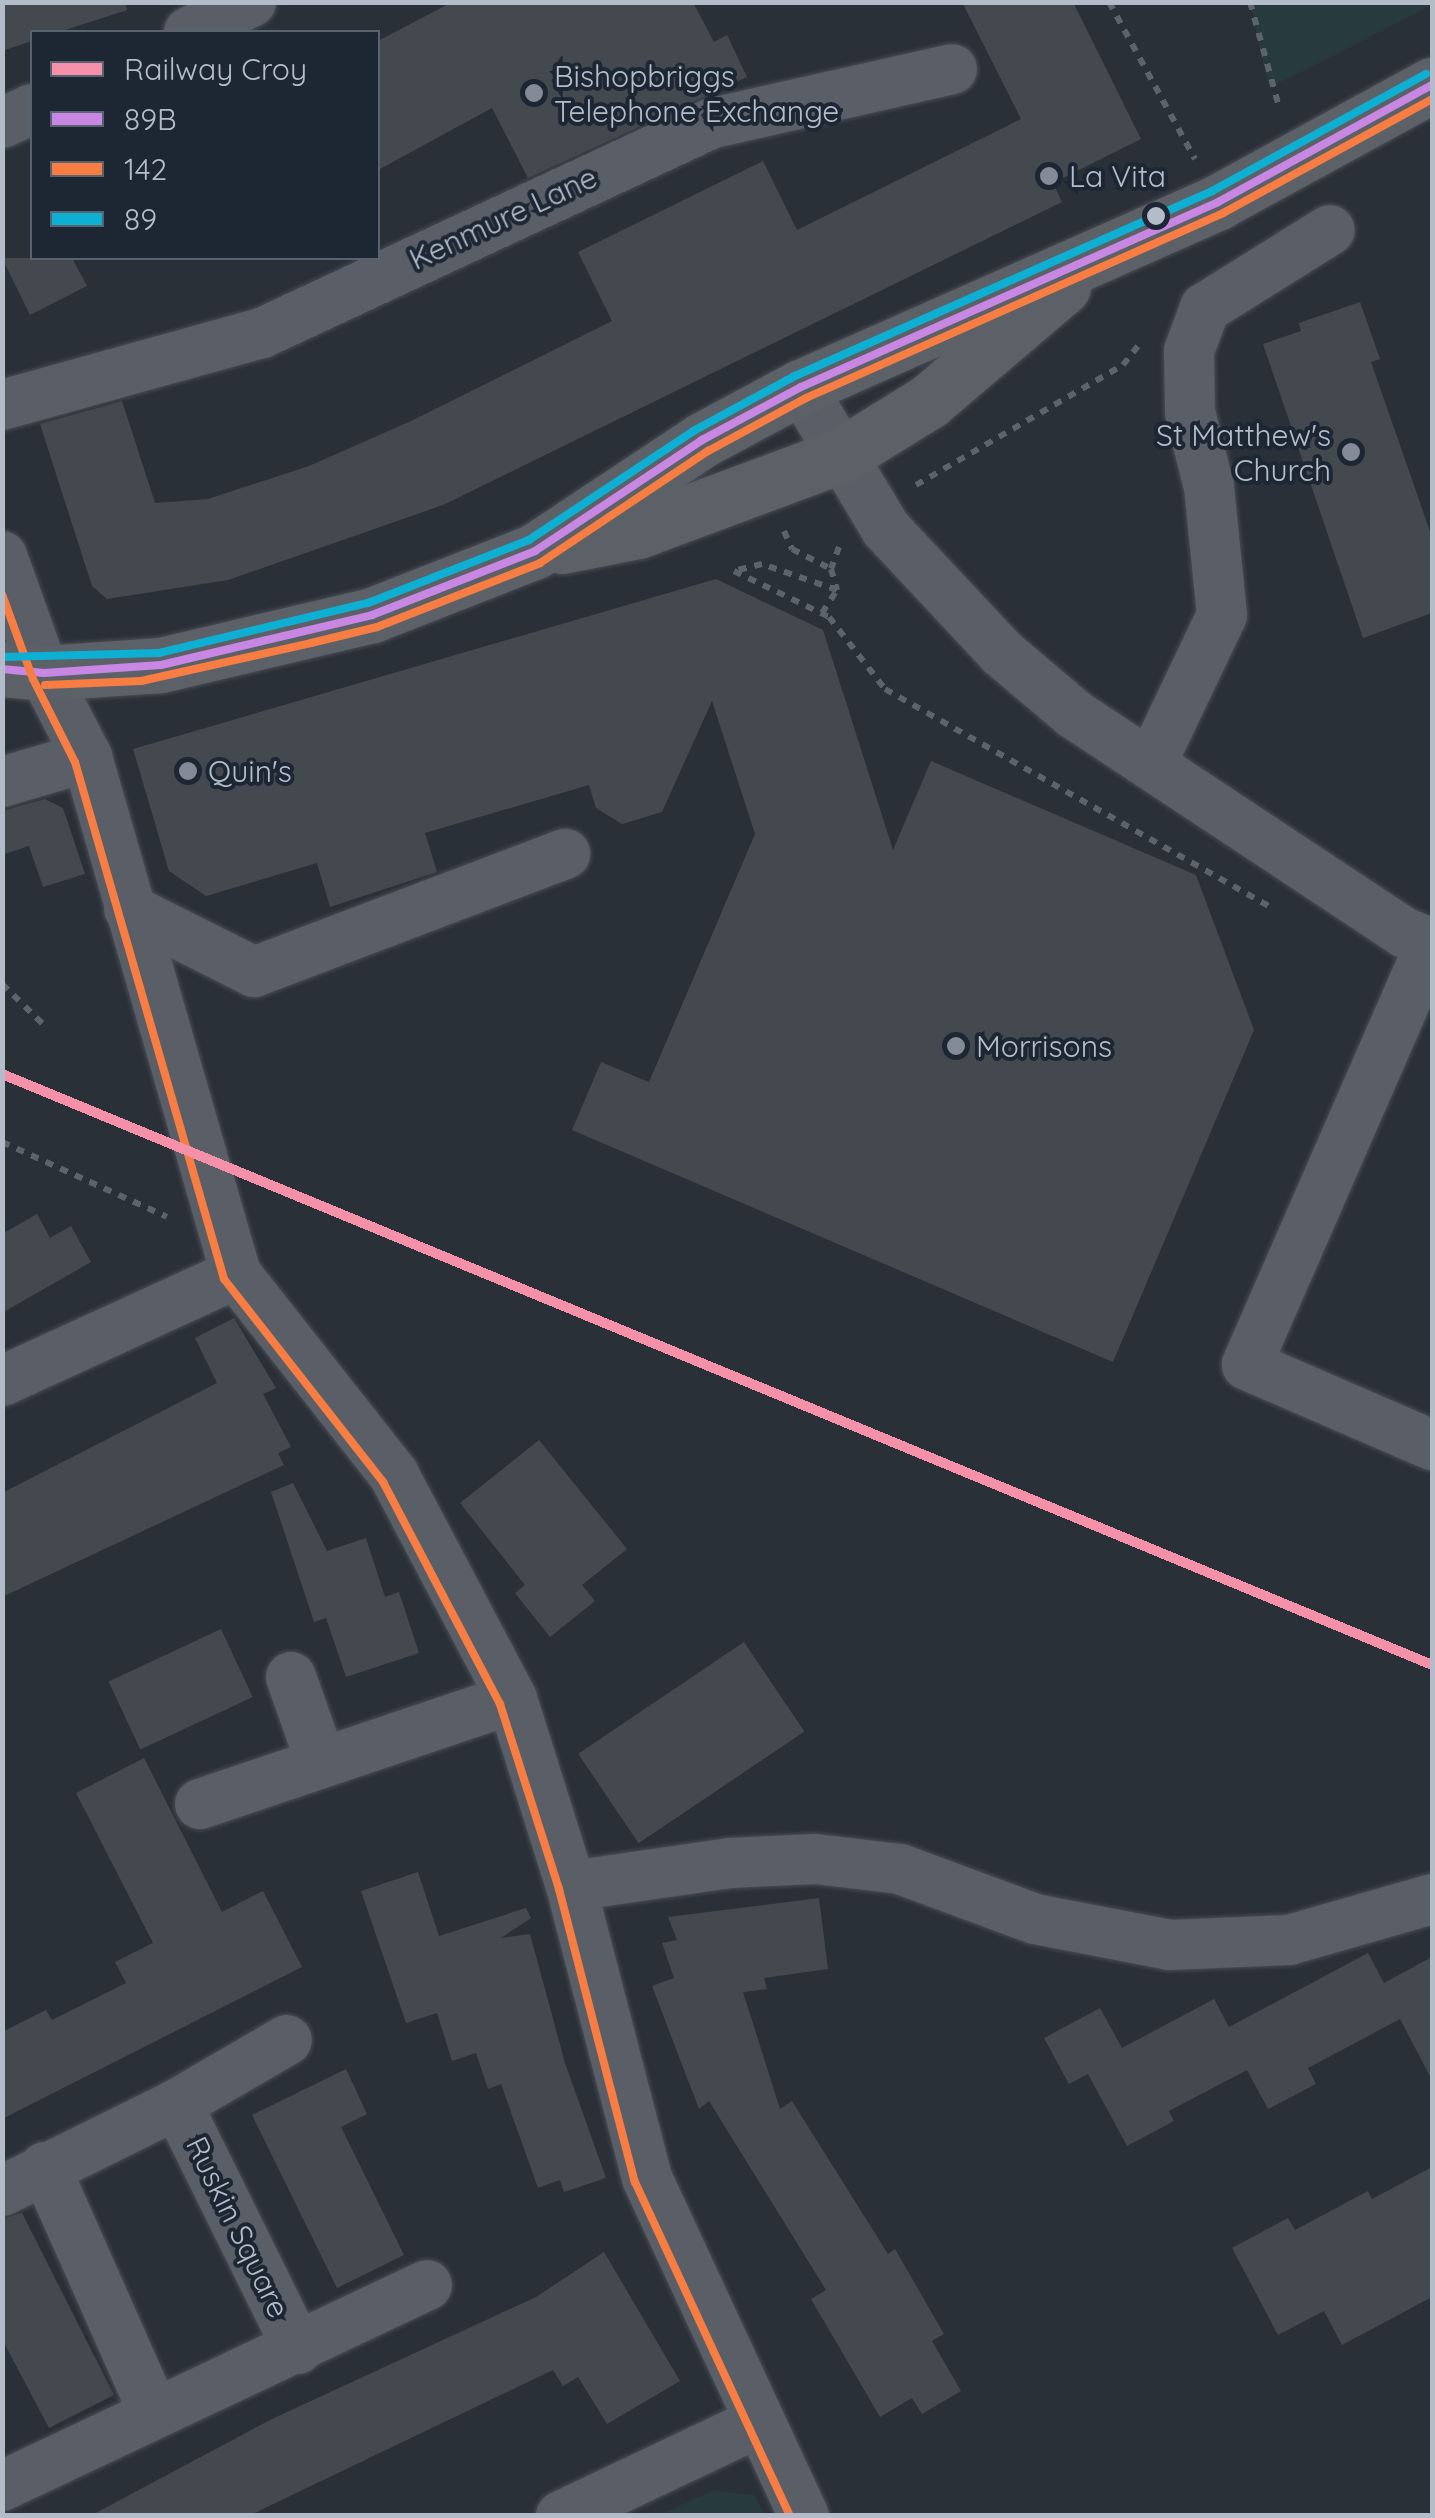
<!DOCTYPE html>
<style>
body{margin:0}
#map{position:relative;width:1435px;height:2518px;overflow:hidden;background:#2a3038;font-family:Quicksand,sans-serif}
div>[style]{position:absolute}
.green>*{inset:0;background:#273a3e}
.building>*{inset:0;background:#444950;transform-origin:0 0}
.path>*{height:6px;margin-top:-3px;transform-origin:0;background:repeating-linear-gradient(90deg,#5d636a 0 8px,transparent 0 16px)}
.roads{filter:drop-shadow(0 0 2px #484c53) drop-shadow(0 0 2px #484c53)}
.minor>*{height:50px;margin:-25px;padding:0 25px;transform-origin:25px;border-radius:25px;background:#5a5e66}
.major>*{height:55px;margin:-27.5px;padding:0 27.5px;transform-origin:27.5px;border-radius:27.5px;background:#5c6168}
.bus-1>*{height:8px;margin:-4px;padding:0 4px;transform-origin:4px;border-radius:4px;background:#c787e3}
.bus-2>*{height:8px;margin:-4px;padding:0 4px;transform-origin:4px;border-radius:4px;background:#f77d43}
.bus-3>*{height:8px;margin:-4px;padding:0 4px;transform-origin:4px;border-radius:4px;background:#0dafd3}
.rail-1>*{height:10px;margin:-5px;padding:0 5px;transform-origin:5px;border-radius:5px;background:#f491a8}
.dots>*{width:28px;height:28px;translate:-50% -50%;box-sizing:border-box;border:5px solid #1d2633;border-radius:50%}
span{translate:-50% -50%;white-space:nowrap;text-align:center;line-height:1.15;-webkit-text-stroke:8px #1d2633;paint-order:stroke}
.poi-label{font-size:30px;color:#b4bcc9}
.left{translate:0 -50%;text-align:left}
.right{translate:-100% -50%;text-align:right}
.street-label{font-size:30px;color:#b4bcc9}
.frame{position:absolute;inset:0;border:5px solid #b4bcc9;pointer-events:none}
.legend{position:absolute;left:30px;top:30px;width:350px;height:230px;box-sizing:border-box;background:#1d2633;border:2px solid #59626f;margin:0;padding:12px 18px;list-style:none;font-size:30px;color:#b4bcc9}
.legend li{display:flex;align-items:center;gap:20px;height:50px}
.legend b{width:50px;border:2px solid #59626f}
</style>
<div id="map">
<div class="green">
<i style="clip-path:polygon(1432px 2px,1432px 5px,1269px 88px,1250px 3px)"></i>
<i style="clip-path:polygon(712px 2491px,754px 2495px,765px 2515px,660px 2515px)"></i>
</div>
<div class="building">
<i style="clip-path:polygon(2px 2px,125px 2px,127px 10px,59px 32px,32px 32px,32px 41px,2px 51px)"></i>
<i style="clip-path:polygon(452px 2px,693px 2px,714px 42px,727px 35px,747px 77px,528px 178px,492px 108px,378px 170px,378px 41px)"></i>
<i style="clip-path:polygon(962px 2px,1073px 2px,1141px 139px,1053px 183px,1062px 202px,443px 505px,228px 580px,107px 599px,92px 586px,40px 424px,122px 401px,155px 503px,208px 499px,309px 466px,411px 421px,612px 321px,578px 252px,763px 161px,797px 230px,1021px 119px)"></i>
<i style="clip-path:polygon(2px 258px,72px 258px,87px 286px,30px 315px)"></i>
<i style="clip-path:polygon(1360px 302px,1380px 359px,1371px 362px,1432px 537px,1432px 613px,1363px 638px,1263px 344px,1301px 331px,1299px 323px)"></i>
<i style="clip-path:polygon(716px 579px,823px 630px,893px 850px,931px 761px,1196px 875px,1254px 1030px,1113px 1362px,572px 1130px,601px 1062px,649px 1082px,755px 834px,712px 701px,662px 812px,622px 824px,596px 808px,589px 785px,425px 833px,437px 872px,330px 907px,317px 863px,206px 896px,169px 871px,133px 749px)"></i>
<i style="clip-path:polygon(45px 799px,63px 808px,85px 874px,43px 887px,29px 846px,2px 855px,2px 811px)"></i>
<i style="clip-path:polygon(37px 1214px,50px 1238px,71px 1226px,91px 1262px,2px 1313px,2px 1234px)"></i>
<i style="clip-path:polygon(234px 1318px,276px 1388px,263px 1394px,291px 1447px,278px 1453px,284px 1465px,2px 1597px,2px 1493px,217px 1383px,195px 1338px)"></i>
<i style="clip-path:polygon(539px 1440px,627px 1549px,582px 1585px,595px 1601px,550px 1637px,515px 1593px,525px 1585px,460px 1503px)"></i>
<i style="clip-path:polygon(293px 1483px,327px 1551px,366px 1538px,385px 1597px,399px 1592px,419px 1653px,346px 1677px,326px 1618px,314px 1622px,271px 1492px)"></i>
<i style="left:221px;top:1629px;width:75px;height:124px;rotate:65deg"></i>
<i style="left:744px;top:1642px;width:108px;height:200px;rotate:56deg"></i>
<i style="clip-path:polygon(144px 1758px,222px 1912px,263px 1891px,302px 1967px,2px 2119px,2px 2032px,46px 2010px,52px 2020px,126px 1983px,115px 1962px,153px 1943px,76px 1793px)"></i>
<i style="clip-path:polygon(418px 1872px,439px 1936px,526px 1908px,531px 1918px,501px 1938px,530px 1934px,565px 2063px,606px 2178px,564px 2192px,560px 2180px,538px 2188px,501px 2084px,488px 2089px,476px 2053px,452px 2061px,437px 2013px,406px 2023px,361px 1891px)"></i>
<i style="clip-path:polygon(819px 1898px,828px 1969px,764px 1978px,767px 1989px,743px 1992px,780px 2109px,792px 2101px,888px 2254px,895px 2249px,944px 2334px,932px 2341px,961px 2391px,922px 2414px,912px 2398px,880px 2417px,811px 2299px,826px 2290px,709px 2101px,699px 2109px,652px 1986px,674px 1978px,662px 1943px,677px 1940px,668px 1917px)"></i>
<i style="clip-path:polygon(1368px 1953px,1384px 1983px,1432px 1957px,1432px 2080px,1400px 2019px,1308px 2068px,1316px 2084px,1268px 2109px,1247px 2070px,1169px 2111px,1174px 2121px,1127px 2146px,1088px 2074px,1069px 2084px,1044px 2038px,1100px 2008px,1122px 2048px,1214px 1999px,1229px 2027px)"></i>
<i style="clip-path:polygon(346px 2069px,367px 2114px,341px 2127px,404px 2255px,337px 2288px,252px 2115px)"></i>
<i style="clip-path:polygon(1432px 2167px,1432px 2297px,1342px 2345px,1324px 2311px,1278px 2335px,1232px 2248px,1288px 2218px,1295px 2230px,1368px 2191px,1372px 2199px)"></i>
<i style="clip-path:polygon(22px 2213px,114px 2395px,49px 2428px,2px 2339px,2px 2219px)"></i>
<i style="clip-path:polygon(604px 2252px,680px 2381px,607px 2424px,578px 2377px,563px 2386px,553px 2370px,248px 2516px,90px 2516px,272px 2419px,536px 2297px)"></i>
</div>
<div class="path">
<i style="left:1109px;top:2px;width:179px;rotate:61.3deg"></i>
<i style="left:1250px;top:2px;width:105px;rotate:74.5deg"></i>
<i style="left:916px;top:485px;width:239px;rotate:-30.1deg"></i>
<i style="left:1123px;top:365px;width:24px;rotate:-52deg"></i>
<i style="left:784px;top:531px;width:20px;rotate:66deg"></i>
<i style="left:792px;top:549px;width:44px;rotate:27.1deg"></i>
<i style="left:839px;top:547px;width:23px;rotate:110deg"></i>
<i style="left:831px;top:569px;width:22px;rotate:74deg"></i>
<i style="left:837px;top:590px;width:79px;rotate:-160.9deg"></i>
<i style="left:762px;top:564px;width:29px;rotate:166deg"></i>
<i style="left:734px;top:571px;width:106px;rotate:25.8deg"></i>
<i style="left:829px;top:617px;width:91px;rotate:52.1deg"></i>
<i style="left:885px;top:689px;width:442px;rotate:29.5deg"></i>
<i style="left:822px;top:613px;width:27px;rotate:-57deg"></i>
<i style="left:2px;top:984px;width:63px;rotate:44.4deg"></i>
<i style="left:2px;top:1142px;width:181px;rotate:24.4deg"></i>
</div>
<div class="roads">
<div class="minor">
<i style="left:189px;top:32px;width:69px;rotate:-25.8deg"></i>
<i style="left:2px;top:123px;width:33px;rotate:-25deg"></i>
<i style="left:801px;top:387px;width:165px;rotate:59.1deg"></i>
<i style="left:886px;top:529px;width:168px;rotate:46.9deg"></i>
<i style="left:1001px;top:652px;width:96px;rotate:40.3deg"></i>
<i style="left:1074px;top:714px;width:395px;rotate:33.5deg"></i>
<i style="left:1403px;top:932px;width:31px;rotate:22deg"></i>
<i style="left:2px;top:405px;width:270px;rotate:-15.5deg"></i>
<i style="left:262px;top:333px;width:497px;rotate:-25deg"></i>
<i style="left:713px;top:123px;width:245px;rotate:-12.7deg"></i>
<i style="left:2px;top:556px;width:124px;rotate:70.3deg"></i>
<i style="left:44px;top:673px;width:94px;rotate:62.9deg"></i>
<i style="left:87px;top:757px;width:538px;rotate:73.92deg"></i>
<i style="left:236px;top:1274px;width:256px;rotate:51.8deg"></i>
<i style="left:394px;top:1475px;width:253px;rotate:62.2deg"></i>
<i style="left:512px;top:1699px;width:196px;rotate:72.5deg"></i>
<i style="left:571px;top:1886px;width:302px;rotate:75.4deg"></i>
<i style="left:647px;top:2178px;width:373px;rotate:65.1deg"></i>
<i style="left:1151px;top:764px;width:165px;rotate:-64.5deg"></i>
<i style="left:1222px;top:615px;width:129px;rotate:-95.8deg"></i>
<i style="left:1209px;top:487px;width:77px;rotate:-104.2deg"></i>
<i style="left:1190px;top:412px;width:61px;rotate:-90.9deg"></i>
<i style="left:1189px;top:351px;width:46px;rotate:-69.6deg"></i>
<i style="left:1205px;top:308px;width:147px;rotate:-32deg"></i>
<i style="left:2px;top:782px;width:89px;rotate:-16.4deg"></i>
<i style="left:129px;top:909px;width:140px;rotate:26.7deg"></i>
<i style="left:254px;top:972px;width:333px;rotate:-20.8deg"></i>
<i style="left:1431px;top:943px;width:460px;rotate:113.6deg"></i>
<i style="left:1247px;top:1365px;width:202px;rotate:23.4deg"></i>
<i style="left:2px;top:1381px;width:257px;rotate:-24.6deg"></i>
<i style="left:291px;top:1677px;width:90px;rotate:70.6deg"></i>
<i style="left:200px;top:1804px;width:329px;rotate:-18.6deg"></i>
<i style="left:571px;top:1886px;width:161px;rotate:-8.2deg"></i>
<i style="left:730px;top:1863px;width:85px;rotate:-2.7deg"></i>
<i style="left:815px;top:1859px;width:86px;rotate:6.7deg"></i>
<i style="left:900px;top:1869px;width:144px;rotate:20.3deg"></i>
<i style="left:1035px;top:1919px;width:137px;rotate:10.9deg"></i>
<i style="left:1170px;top:1945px;width:119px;rotate:-2.4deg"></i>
<i style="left:1289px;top:1940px;width:149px;rotate:-16deg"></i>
<i style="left:177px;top:2104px;width:273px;rotate:63.7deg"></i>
<i style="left:45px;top:2167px;width:269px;rotate:66.1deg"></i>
<i style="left:2px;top:2191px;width:195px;rotate:-26.4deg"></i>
<i style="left:177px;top:2104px;width:127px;rotate:-30.2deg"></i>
<i style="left:2px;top:2486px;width:470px;rotate:-25.3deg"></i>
<i style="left:561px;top:2516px;width:219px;rotate:-25.4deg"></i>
</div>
<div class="major">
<i style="left:562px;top:546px;width:77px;rotate:-11.2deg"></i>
<i style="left:638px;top:531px;width:218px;rotate:-20.4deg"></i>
<i style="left:842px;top:455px;width:102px;rotate:-31.8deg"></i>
<i style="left:929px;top:401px;width:176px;rotate:-40.4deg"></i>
<i style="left:2px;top:669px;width:42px;rotate:5.4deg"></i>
<i style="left:44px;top:673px;width:117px;rotate:-3.9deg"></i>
<i style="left:161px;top:665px;width:217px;rotate:-13.3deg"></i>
<i style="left:372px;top:615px;width:175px;rotate:-21.4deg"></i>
<i style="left:535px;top:551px;width:201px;rotate:-33.6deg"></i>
<i style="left:702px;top:440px;width:112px;rotate:-28.2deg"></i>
<i style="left:801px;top:387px;width:456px;rotate:-23.9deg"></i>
<i style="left:1218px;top:202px;width:244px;rotate:-28.7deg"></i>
</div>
</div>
<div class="bus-1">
<i style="left:2px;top:669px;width:42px;rotate:5.4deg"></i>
<i style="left:44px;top:673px;width:117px;rotate:-3.9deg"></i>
<i style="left:161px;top:665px;width:217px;rotate:-13.3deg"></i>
<i style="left:372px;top:615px;width:175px;rotate:-21.4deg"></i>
<i style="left:535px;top:551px;width:201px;rotate:-33.6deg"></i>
<i style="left:702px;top:440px;width:112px;rotate:-28.2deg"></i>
<i style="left:801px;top:387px;width:456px;rotate:-23.9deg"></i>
<i style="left:1218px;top:202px;width:244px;rotate:-28.7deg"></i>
</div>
<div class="bus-2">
<i style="left:2px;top:594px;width:90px;rotate:70deg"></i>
<i style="left:33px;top:679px;width:93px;rotate:63.2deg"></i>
<i style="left:75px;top:762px;width:538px;rotate:73.92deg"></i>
<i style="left:224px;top:1279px;width:258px;rotate:51.9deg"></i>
<i style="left:383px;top:1482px;width:251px;rotate:62.2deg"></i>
<i style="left:500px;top:1704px;width:194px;rotate:72.3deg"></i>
<i style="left:559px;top:1889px;width:303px;rotate:75.5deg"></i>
<i style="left:635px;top:2182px;width:368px;rotate:65.1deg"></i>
<i style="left:45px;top:685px;width:96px;rotate:-2.4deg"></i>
<i style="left:141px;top:681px;width:174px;rotate:-12.6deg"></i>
<i style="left:311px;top:643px;width:68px;rotate:-13.6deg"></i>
<i style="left:377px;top:627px;width:175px;rotate:-21.4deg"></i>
<i style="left:540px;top:563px;width:202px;rotate:-33.7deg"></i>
<i style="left:708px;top:451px;width:111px;rotate:-28.4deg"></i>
<i style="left:806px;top:398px;width:456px;rotate:-23.9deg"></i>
<i style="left:1223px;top:213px;width:238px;rotate:-28.6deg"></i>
</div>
<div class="bus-3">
<i style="left:3px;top:657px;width:156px;rotate:-1.5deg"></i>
<i style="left:159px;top:653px;width:215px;rotate:-13.5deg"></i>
<i style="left:368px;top:603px;width:173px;rotate:-21.4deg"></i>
<i style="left:529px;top:540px;width:199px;rotate:-33.5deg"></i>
<i style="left:695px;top:430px;width:114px;rotate:-28.4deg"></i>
<i style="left:795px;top:376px;width:456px;rotate:-23.9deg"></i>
<i style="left:1212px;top:191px;width:244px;rotate:-28.7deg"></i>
</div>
<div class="rail-1">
<i style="left:2px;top:1074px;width:1547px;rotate:22.45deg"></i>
</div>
<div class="dots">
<i style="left:534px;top:93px;background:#848b96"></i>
<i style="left:1049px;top:176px;background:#848b96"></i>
<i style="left:1156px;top:216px;background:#b4bcc9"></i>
<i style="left:1351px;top:452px;background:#848b96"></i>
<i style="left:188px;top:771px;background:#848b96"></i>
<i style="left:956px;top:1046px;background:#848b96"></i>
</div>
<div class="poi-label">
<span class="left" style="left:554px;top:93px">Bishopbriggs<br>Telephone Exchange</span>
<span class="left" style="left:1069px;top:176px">La Vita</span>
<span class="right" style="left:1331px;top:452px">St Matthew's<br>Church</span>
<span class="left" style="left:208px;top:771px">Quin's</span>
<span class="left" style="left:976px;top:1046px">Morrisons</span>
</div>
<div class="street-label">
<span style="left:503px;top:218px;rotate:-25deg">Kenmure Lane</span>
<span style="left:238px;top:2227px;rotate:64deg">Ruskin Square</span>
</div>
<div class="frame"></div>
<ul class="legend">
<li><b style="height:12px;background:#f491a8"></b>Railway Croy</li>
<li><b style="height:12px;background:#c787e3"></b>89B</li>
<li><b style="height:12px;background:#f77d43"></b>142</li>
<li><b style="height:12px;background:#0dafd3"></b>89</li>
</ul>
</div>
